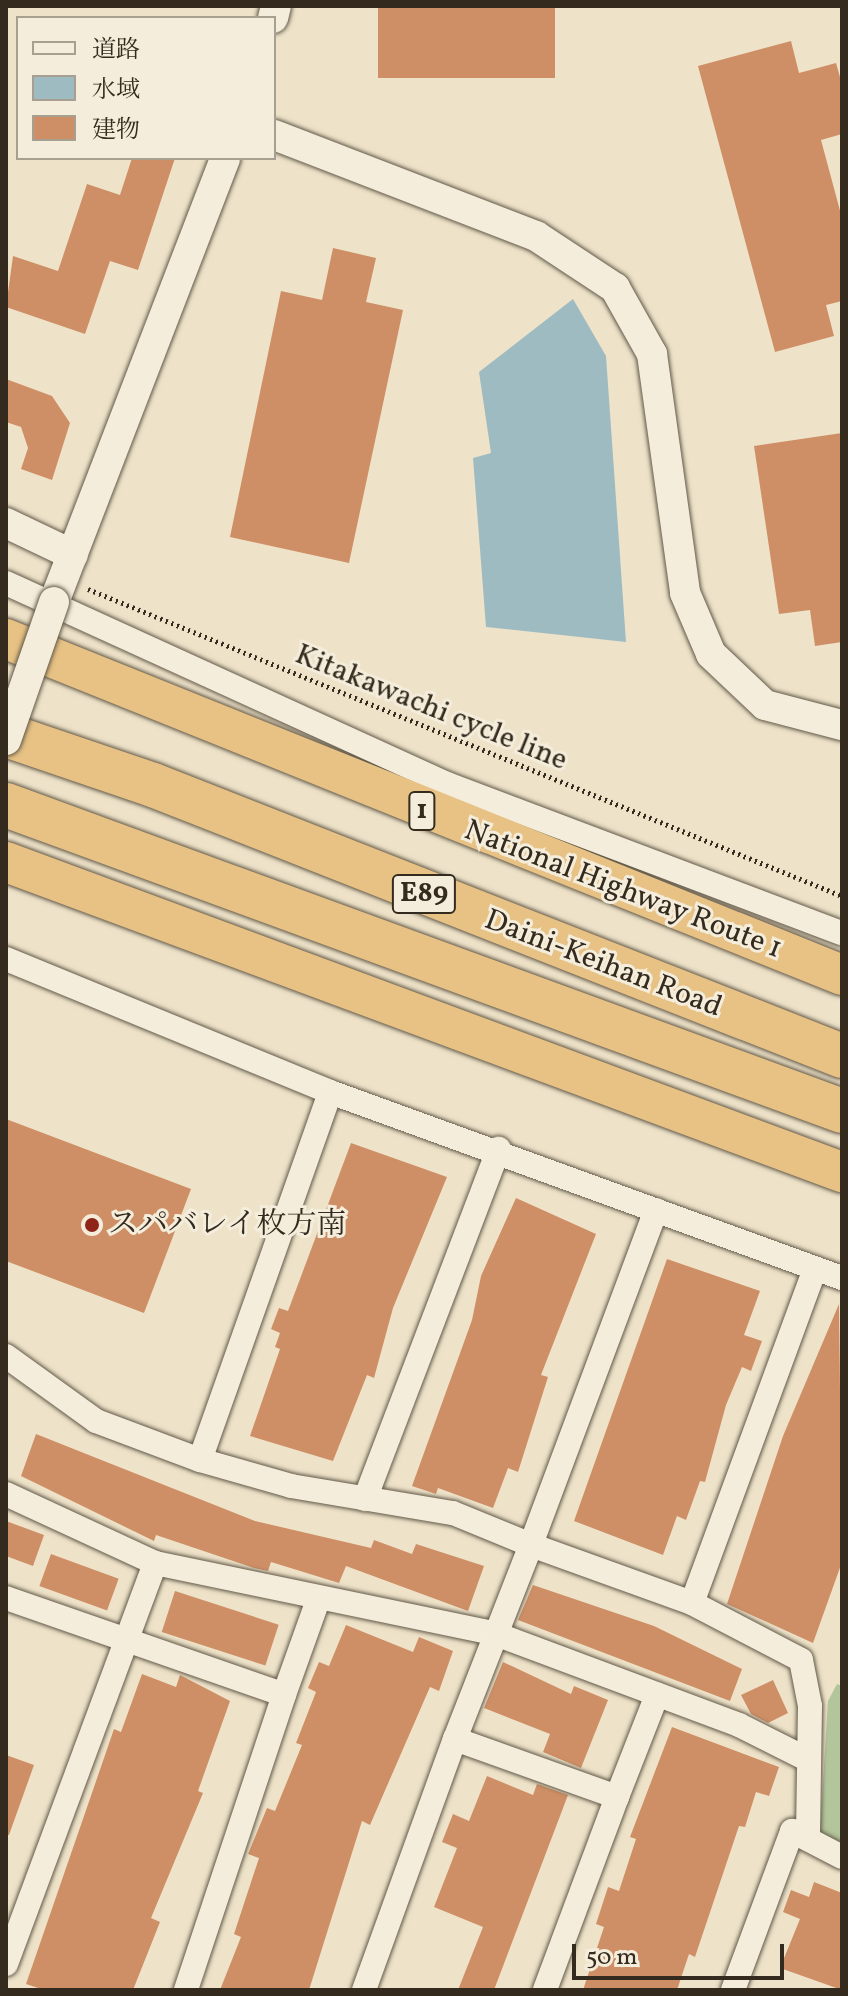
<!DOCTYPE html>
<meta charset="utf-8">
<style>
body{margin:0}
#map{position:relative;width:848px;height:1996px;overflow:hidden;background:#eee3c9;font-family:Vollkorn,"Noto Serif JP",serif}
div>[style]{position:absolute}
.green>*{inset:0;background:#b3c59b}
.water>*{inset:0;background:#9ebbc1}
.building>*{inset:0;background:#cf8f66;transform-origin:0 0}
.path>*{height:5px;margin-top:-2.5px;transform-origin:0;background:repeating-linear-gradient(90deg,#342a1d 0 2px,transparent 0 6px)}
.roads{filter:drop-shadow(0 0 2px #625848) drop-shadow(0 0 2px #625848)}
.minor>*{height:24px;margin:-12px;padding:0 12px;transform-origin:12px;border-radius:12px;background:#f4eddc}
.tertiary>*{height:30px;margin:-15px;padding:0 15px;transform-origin:15px;border-radius:15px;background:#f4eddc}
.trunk>*{height:40px;margin:-20px;padding:0 20px;transform-origin:20px;border-radius:20px;background:#e7c284}
.motorway>*{height:44px;margin:-22px;padding:0 22px;transform-origin:22px;border-radius:22px;background:#e7c284}
.bridges{filter:drop-shadow(0 0 2px #625848) drop-shadow(0 0 2px #625848)}
.tertiary-bridge>*{height:30px;margin:-15px;padding:0 15px;transform-origin:15px;border-radius:15px;background:#f4eddc}
.dots>*{width:22px;height:22px;translate:-50% -50%;box-sizing:border-box;border:4px solid #f4eddc;border-radius:50%}
span{translate:-50% -50%;white-space:nowrap;text-align:center;line-height:1.15;-webkit-text-stroke:6px #f4eddc;paint-order:stroke}
.shield-label span{padding:2px 6px;background:#f4eddc;border:2px solid;border-radius:6px;-webkit-text-stroke-width:0}
.shield-label{font-size:28px;color:#342a1d;font-weight:700}
.street-label{font-size:30px;color:#342a1d}
.poi-label{font-size:30px;color:#342a1d}
.left{translate:0 -50%;text-align:left}
.frame{position:absolute;inset:0;border:8px solid #342a1d;pointer-events:none}
.legend{position:absolute;left:16px;top:16px;width:260px;height:144px;box-sizing:border-box;background:#f4eddc;border:2px solid #a79f90;margin:0;padding:10px 14px;list-style:none;font-size:24px;color:#342a1d}
.legend li{display:flex;align-items:center;gap:16px;height:40px}
.legend b{width:40px;border:2px solid #a79f90}
.scale{position:absolute;left:572px;top:1944px;width:212px;height:36px;box-sizing:border-box;border:4px solid #342a1d;border-top:0;padding-left:10px;font-size:24px;line-height:28px;white-space:nowrap;color:#342a1d;-webkit-text-stroke:6px #f4eddc;paint-order:stroke}
</style>
<div id="map">
<div class="green">
<i style="clip-path:polygon(837px 1684px,842px 1686px,842px 1843px,820px 1832px,828px 1701px)"></i>
</div>
<div class="water">
<i style="clip-path:polygon(573px 299px,606px 356px,626px 642px,486px 627px,473px 458px,491px 453px,479px 372px)"></i>
</div>
<div class="building">
<i style="left:378px;top:6px;width:177px;height:72px"></i>
<i style="clip-path:polygon(791px 41px,799px 73px,836px 63px,842px 84px,842px 134px,821px 140px,842px 218px,842px 301px,826px 305px,834px 336px,775px 352px,698px 66px)"></i>
<i style="clip-path:polygon(132px 158px,175px 158px,138px 270px,110px 261px,85px 334px,6px 307px,13px 256px,58px 271px,87px 184px,120px 195px)"></i>
<i style="clip-path:polygon(333px 248px,376px 258px,366px 302px,403px 310px,349px 563px,230px 537px,281px 291px,322px 300px)"></i>
<i style="clip-path:polygon(6px 379px,52px 396px,70px 423px,52px 480px,21px 469px,28px 448px,21px 427px,6px 422px)"></i>
<i style="clip-path:polygon(842px 433px,842px 642px,815px 646px,810px 610px,779px 614px,754px 446px)"></i>
<i style="clip-path:polygon(6px 1119px,191px 1189px,144px 1313px,6px 1261px)"></i>
<i style="clip-path:polygon(351px 1143px,447px 1177px,393px 1308px,374px 1378px,367px 1375px,333px 1461px,250px 1436px,280px 1349px,275px 1347px,280px 1333px,271px 1329px,279px 1308px,288px 1311px)"></i>
<i style="clip-path:polygon(516px 1198px,596px 1234px,541px 1375px,548px 1377px,518px 1472px,508px 1468px,493px 1508px,438px 1488px,436px 1494px,412px 1486px,472px 1320px,481px 1276px)"></i>
<i style="clip-path:polygon(667px 1259px,760px 1291px,744px 1335px,762px 1341px,751px 1371px,742px 1367px,726px 1405px,705px 1482px,700px 1481px,686px 1520px,677px 1516px,663px 1555px,574px 1521px)"></i>
<i style="clip-path:polygon(839px 1304px,842px 1562px,813px 1643px,727px 1604px,783px 1436px)"></i>
<i style="clip-path:polygon(36px 1434px,255px 1521px,371px 1548px,374px 1540px,412px 1554px,416px 1544px,484px 1566px,468px 1611px,346px 1566px,339px 1583px,271px 1562px,268px 1571px,254px 1568px,156px 1535px,154px 1541px,21px 1476px)"></i>
<i style="clip-path:polygon(6px 1521px,44px 1535px,33px 1566px,6px 1556px)"></i>
<i style="left:51px;top:1554px;width:72px;height:34px;rotate:20deg"></i>
<i style="clip-path:polygon(533px 1585px,654px 1626px,742px 1669px,730px 1701px,518px 1620px)"></i>
<i style="left:175px;top:1591px;width:109px;height:43px;rotate:18deg"></i>
<i style="clip-path:polygon(346px 1625px,413px 1652px,419px 1637px,453px 1651px,439px 1691px,430px 1687px,370px 1825px,362px 1821px,309px 1990px,220px 1990px,241px 1937px,234px 1934px,259px 1858px,248px 1854px,267px 1808px,275px 1811px,302px 1745px,296px 1743px,316px 1692px,308px 1688px,319px 1662px,329px 1666px)"></i>
<i style="clip-path:polygon(503px 1662px,571px 1694px,574px 1686px,608px 1700px,581px 1768px,543px 1752px,550px 1734px,484px 1708px)"></i>
<i style="clip-path:polygon(142px 1674px,176px 1687px,180px 1675px,230px 1701px,198px 1791px,203px 1793px,151px 1918px,160px 1922px,133px 1990px,44px 1990px,26px 1984px,114px 1729px,121px 1732px)"></i>
<i style="clip-path:polygon(773px 1680px,788px 1713px,768px 1723px,751px 1714px,741px 1695px)"></i>
<i style="clip-path:polygon(672px 1727px,779px 1767px,769px 1796px,756px 1792px,745px 1827px,739px 1826px,695px 1957px,689px 1954px,677px 1990px,583px 1990px,604px 1927px,596px 1924px,608px 1887px,619px 1891px,636px 1839px,630px 1837px)"></i>
<i style="clip-path:polygon(6px 1755px,34px 1765px,9px 1835px,6px 1835px)"></i>
<i style="clip-path:polygon(487px 1776px,533px 1795px,537px 1784px,568px 1795px,494px 1990px,458px 1990px,483px 1927px,434px 1907px,457px 1848px,442px 1842px,453px 1814px,469px 1821px)"></i>
<i style="clip-path:polygon(814px 1882px,842px 1893px,842px 1990px,780px 1968px,800px 1919px,783px 1912px,791px 1890px,809px 1897px)"></i>
</div>
<div class="path">
<i style="left:88px;top:589px;width:814px;rotate:22.15deg"></i>
</div>
<div class="roads">
<div class="minor">
<i style="left:6px;top:583px;width:485px;rotate:24.5deg"></i>
<i style="left:447px;top:784px;width:422px;rotate:20.7deg"></i>
<i style="left:6px;top:959px;width:350px;rotate:22.3deg"></i>
<i style="left:330px;top:1092px;width:545px;rotate:19.97deg"></i>
<i style="left:656px;top:1210px;width:358px;rotate:110.5deg"></i>
<i style="left:531px;top:1545px;width:171px;rotate:19.8deg"></i>
<i style="left:692px;top:1603px;width:356px;rotate:-69.8deg"></i>
<i style="left:6px;top:1356px;width:111px;rotate:35.8deg"></i>
<i style="left:96px;top:1421px;width:111px;rotate:20.6deg"></i>
<i style="left:200px;top:1460px;width:95px;rotate:15.9deg"></i>
<i style="left:291px;top:1486px;width:164px;rotate:9.5deg"></i>
<i style="left:453px;top:1513px;width:84px;rotate:22.3deg"></i>
<i style="left:531px;top:1545px;width:208px;rotate:111.4deg"></i>
<i style="left:200px;top:1460px;width:390px;rotate:-70.5deg"></i>
<i style="left:6px;top:1494px;width:164px;rotate:24.8deg"></i>
<i style="left:155px;top:1563px;width:345px;rotate:11.7deg"></i>
<i style="left:493px;top:1633px;width:263px;rotate:20.5deg"></i>
<i style="left:739px;top:1725px;width:78px;rotate:26.6deg"></i>
<i style="left:365px;top:1499px;width:375px;rotate:-69.1deg"></i>
<i style="left:6px;top:1598px;width:294px;rotate:19.2deg"></i>
<i style="left:284px;top:1695px;width:311px;rotate:108.4deg"></i>
<i style="left:692px;top:1603px;width:123px;rotate:27.6deg"></i>
<i style="left:801px;top:1660px;width:47px;rotate:78.9deg"></i>
<i style="left:810px;top:1706px;width:133px;rotate:90.9deg"></i>
<i style="left:284px;top:1695px;width:101px;rotate:-70.3deg"></i>
<i style="left:617px;top:1797px;width:110px;rotate:-68.6deg"></i>
<i style="left:6px;top:1964px;width:428px;rotate:-69.6deg"></i>
<i style="left:364px;top:1990px;width:267px;rotate:-70.1deg"></i>
<i style="left:455px;top:1739px;width:172px;rotate:19.7deg"></i>
<i style="left:617px;top:1797px;width:206px;rotate:110.5deg"></i>
<i style="left:733px;top:1990px;width:170px;rotate:-69.6deg"></i>
<i style="left:792px;top:1831px;width:56px;rotate:27.5deg"></i>
</div>
<div class="tertiary">
<i style="left:273px;top:18px;width:12px;rotate:-76deg"></i>
<i style="left:274px;top:135px;width:281px;rotate:21.1deg"></i>
<i style="left:536px;top:236px;width:95px;rotate:33.4deg"></i>
<i style="left:615px;top:288px;width:76px;rotate:60.7deg"></i>
<i style="left:652px;top:354px;width:241px;rotate:82.1deg"></i>
<i style="left:685px;top:593px;width:66px;rotate:66.9deg"></i>
<i style="left:711px;top:654px;width:74px;rotate:43.4deg"></i>
<i style="left:765px;top:705px;width:80px;rotate:14.6deg"></i>
<i style="left:6px;top:523px;width:74px;rotate:25.5deg"></i>
<i style="left:54px;top:602px;width:476px;rotate:-68.9deg"></i>
</div>
<div class="trunk">
<i style="left:6px;top:639px;width:901px;rotate:21.9deg"></i>
<i style="left:6px;top:862px;width:892px;rotate:20.35deg"></i>
</div>
<div class="motorway">
<i style="left:6px;top:735px;width:155px;rotate:18.8deg"></i>
<i style="left:153px;top:785px;width:740px;rotate:21.47deg"></i>
<i style="left:6px;top:805px;width:890px;rotate:20.1deg"></i>
</div>
</div>
<div class="bridges">
<div class="tertiary-bridge">
<i style="left:6px;top:740px;width:146px;rotate:-70.8deg"></i>
</div>
</div>
<div class="dots">
<i style="left:92px;top:1225px;background:#8f2418"></i>
</div>
<div class="shield-label">
<span style="left:422px;top:811px">1</span>
<span style="left:424px;top:894px">E89</span>
</div>
<div class="street-label">
<span style="left:431px;top:708px;rotate:22deg">Kitakawachi cycle line</span>
<span style="left:623px;top:890px;rotate:21deg">National Highway Route 1</span>
<span style="left:603px;top:964px;rotate:21deg">Daini-Keihan Road</span>
</div>
<div class="poi-label">
<span class="left" style="left:108px;top:1225px">スパバレイ枚方南</span>
</div>
<div class="frame"></div>
<ul class="legend">
<li><b style="height:10px;background:#f4eddc"></b>道路</li>
<li><b style="height:22px;background:#9ebbc1"></b>水域</li>
<li><b style="height:22px;background:#cf8f66"></b>建物</li>
</ul>
<div class="scale">50 m</div>
</div>
